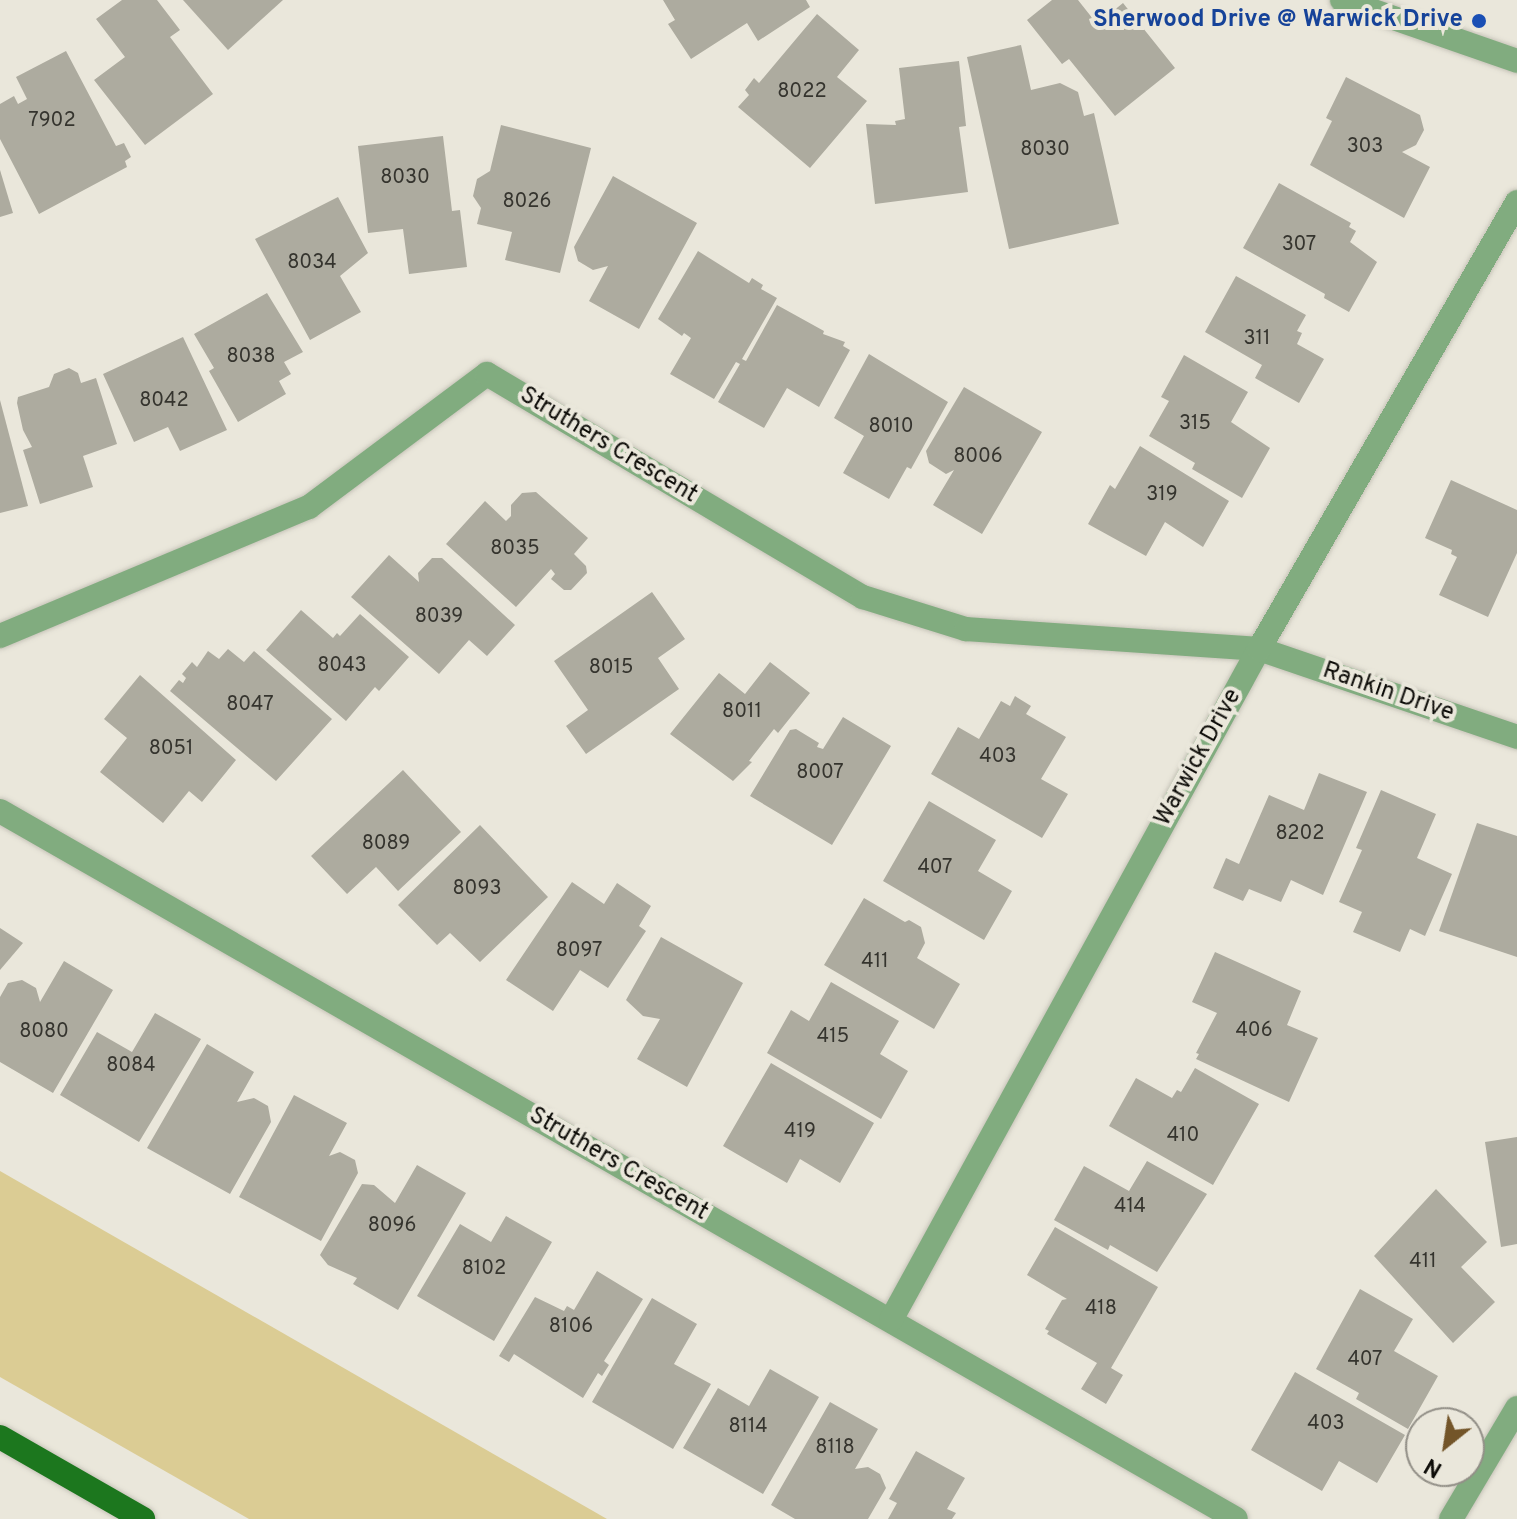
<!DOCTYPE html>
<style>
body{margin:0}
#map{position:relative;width:1517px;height:1519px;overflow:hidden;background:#eae7db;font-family:Overpass,sans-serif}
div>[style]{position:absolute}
.green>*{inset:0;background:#dbcc94}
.building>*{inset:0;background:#adab9f}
.roads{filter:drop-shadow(0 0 2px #c7c4b9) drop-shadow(0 0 2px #c7c4b9)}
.minor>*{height:24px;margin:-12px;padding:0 12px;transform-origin:12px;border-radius:12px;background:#81ac7f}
.tertiary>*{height:24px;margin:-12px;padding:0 12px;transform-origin:12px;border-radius:12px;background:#81ac7f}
.primary>*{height:24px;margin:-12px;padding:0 12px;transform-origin:12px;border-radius:12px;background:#1c771e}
.dots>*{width:22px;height:22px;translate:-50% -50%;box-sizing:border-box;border:4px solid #eae7db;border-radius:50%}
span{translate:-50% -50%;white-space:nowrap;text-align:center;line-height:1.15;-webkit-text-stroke:8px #eae7db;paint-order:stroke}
.number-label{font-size:20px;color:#35342e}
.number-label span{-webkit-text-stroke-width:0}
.transit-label{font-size:24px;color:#164399;font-weight:700}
.right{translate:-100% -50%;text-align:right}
.street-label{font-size:24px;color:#0d0c08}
.north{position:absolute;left:1405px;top:1407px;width:80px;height:80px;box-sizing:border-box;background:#eae7db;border:2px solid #928f87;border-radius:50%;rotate:210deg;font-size:22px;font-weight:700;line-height:32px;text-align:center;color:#0d0c08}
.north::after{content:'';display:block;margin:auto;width:28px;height:36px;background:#735529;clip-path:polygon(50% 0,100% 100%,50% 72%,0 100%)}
</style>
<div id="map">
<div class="green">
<i style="clip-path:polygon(0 1171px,607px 1519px,249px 1519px,0 1377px)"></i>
</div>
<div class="building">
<i style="clip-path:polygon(122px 0,157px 0,180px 30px,170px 37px,213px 94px,145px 145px,94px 80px,125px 57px,96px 19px)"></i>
<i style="clip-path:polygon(183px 0,283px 0,228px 50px)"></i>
<i style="clip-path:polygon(663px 0,806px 0,810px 7px,758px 41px,747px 23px,691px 59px,668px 24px,675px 20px)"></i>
<i style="clip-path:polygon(1052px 0,1078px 0,1097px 24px,1123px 3px,1175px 68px,1115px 116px,1069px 59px,1062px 64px,1027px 20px)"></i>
<i style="clip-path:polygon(817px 14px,859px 50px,837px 77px,867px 101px,810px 168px,738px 107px,749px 95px,745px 90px,754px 78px,759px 83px)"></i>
<i style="clip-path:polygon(1021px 45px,1031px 90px,1060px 83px,1078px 92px,1084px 116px,1094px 113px,1119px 224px,1009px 249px,967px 57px)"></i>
<i style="clip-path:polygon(66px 51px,116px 146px,124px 143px,131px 157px,125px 161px,127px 167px,39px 214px,0 139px,0 104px,14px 96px,18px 104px,27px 99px,16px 77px)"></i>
<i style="clip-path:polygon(959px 61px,966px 126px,959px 127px,968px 192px,875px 204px,866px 124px,896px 125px,895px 121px,905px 119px,899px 68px)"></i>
<i style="clip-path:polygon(1346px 77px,1420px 115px,1424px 130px,1416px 145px,1402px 152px,1430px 167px,1404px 218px,1310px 165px,1332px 121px,1326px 118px)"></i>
<i style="clip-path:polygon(501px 125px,591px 148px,560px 273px,505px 260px,512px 232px,477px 224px,481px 208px,473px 196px,477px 179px,490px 171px)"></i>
<i style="clip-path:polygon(443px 136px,452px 211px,460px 210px,467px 267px,409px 274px,403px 229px,368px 233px,358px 146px)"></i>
<i style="clip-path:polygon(0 170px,13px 213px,0 217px)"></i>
<i style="clip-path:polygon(613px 176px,697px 223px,639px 329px,589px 301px,608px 266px,593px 270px,578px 261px,574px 247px)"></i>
<i style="clip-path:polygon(1279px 183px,1351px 223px,1349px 227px,1356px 231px,1350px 242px,1377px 262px,1349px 312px,1324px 298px,1325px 294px,1243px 248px)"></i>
<i style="clip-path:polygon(338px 197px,368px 253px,340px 276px,361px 312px,310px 340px,255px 239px)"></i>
<i style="clip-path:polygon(698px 251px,749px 283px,752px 278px,763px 285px,761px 289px,777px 298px,742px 359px,746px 361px,777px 305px,824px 331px,823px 334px,845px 342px,843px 346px,850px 350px,819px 407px,787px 388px,764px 428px,718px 402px,740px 364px,736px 362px,714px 399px,670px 374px,691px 338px,684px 333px,682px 336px,658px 319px)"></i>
<i style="clip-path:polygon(1236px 276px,1306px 315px,1297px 331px,1302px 333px,1297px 344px,1324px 359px,1299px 403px,1255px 378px,1262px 365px,1205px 332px)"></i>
<i style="clip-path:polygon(267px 293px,303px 352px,284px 362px,291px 374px,279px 381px,286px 394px,238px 422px,209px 371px,214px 368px,194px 334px)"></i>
<i style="clip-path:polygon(183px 337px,227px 430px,180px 451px,168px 427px,134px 442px,103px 374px)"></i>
<i style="clip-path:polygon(869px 354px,948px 402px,911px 469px,907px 467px,889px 499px,843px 473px,864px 436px,834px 418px)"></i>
<i style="clip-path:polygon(1184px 355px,1248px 392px,1231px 422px,1270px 448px,1242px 498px,1192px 469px,1195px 463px,1149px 436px,1169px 401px,1161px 397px)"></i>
<i style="clip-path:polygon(69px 368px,78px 373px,81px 383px,96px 378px,117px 444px,83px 456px,93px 487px,40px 504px,23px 450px,32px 447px,23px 430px,17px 403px,18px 397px,49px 387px,54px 374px)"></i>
<i style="clip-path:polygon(964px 387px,1042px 432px,982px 534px,933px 505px,954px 470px,946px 474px,929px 463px,926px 451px)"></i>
<i style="clip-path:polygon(0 400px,28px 506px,0 513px)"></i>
<i style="clip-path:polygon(1140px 446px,1229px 501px,1203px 547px,1165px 522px,1146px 556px,1088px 524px,1110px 485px,1115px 489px)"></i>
<i style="clip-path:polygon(1451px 480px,1517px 510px,1517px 553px,1488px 617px,1439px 595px,1457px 557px,1451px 554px,1452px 550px,1425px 538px)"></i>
<i style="clip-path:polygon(536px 492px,588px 538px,574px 554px,586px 566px,587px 573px,571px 590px,564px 590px,551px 579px,555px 574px,551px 569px,516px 607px,446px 544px,485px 501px,506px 521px,511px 516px,511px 505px,522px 493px)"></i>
<i style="clip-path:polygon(389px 555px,419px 582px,418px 573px,432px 558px,442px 558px,515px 625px,487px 656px,469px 640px,439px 674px,351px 597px)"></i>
<i style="clip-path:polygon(652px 592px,685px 639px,658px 658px,679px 689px,586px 754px,566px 726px,588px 710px,554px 661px)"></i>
<i style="clip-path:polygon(301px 610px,333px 638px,337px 633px,340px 636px,360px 614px,409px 657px,379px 691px,375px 687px,346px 721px,266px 650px)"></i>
<i style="clip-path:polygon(228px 649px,244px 662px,254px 651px,332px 719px,276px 781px,170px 691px,179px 680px,183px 683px,186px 678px,182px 674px,192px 662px,197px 667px,208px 651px,219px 659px)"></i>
<i style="clip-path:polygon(770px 662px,810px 693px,778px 733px,774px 729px,749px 761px,752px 762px,733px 781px,670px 734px,719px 673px,745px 694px)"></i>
<i style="clip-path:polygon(140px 675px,236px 760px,202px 802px,189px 791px,163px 823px,100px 772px,127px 738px,104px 719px)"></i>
<i style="clip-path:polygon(1015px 696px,1031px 706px,1026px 714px,1066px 737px,1041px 779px,1068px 794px,1042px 838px,931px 774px,958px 727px,979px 739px,1001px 701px,1010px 706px)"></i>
<i style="clip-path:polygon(843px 717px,891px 746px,832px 845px,750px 796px,790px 730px,796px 729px,819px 743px,817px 747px,823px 749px)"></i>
<i style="clip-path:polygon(403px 770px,461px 832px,398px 891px,376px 867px,347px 894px,311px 856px)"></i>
<i style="clip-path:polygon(1319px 773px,1367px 792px,1323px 895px,1291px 880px,1281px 902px,1249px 889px,1243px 901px,1213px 888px,1226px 858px,1239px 864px,1269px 795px,1304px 810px)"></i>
<i style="clip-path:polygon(1381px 790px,1436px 814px,1417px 858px,1452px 874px,1425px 936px,1410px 929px,1400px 952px,1353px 932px,1362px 912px,1339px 902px,1362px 850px,1356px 848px)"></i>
<i style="clip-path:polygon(929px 801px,996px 840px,978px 871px,1012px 891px,984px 940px,883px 881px)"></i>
<i style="clip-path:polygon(1477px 823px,1517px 836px,1517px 957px,1439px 931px)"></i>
<i style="clip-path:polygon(480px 825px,548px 897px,480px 962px,450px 933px,437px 945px,398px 905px)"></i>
<i style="clip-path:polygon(572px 882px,604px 904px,617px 883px,651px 906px,639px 926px,646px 931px,608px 988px,580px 970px,553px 1011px,506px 980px)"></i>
<i style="clip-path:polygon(864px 898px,905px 922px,909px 920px,921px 927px,925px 943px,917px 958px,960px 984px,934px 1029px,824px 965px)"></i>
<i style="clip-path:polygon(0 928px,23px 943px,0 970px)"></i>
<i style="clip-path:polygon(661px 937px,743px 983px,687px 1087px,637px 1059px,660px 1019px,643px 1016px,626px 1000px)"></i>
<i style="clip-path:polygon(1215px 952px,1301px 991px,1287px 1025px,1318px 1038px,1289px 1102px,1196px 1059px,1199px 1054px,1196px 1053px,1217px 1013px,1192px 1002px)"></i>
<i style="clip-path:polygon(64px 961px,113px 990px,53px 1093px,0 1062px,0 997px,8px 983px,22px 980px,36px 988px,40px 1002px)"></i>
<i style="clip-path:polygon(831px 982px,899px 1021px,880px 1054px,908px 1071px,881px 1119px,767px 1053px,791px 1010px,809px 1021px)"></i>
<i style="clip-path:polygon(155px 1013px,201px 1039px,139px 1142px,60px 1095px,97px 1032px,132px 1052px)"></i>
<i style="clip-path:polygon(207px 1044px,254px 1072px,237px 1102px,254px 1098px,268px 1106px,271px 1122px,230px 1194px,147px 1148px)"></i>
<i style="clip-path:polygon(771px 1063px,874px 1123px,840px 1183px,800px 1159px,787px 1183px,723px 1146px)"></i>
<i style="clip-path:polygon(1195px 1068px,1259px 1104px,1213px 1185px,1109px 1126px,1136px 1078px,1172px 1098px,1177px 1090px,1181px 1092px)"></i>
<i style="clip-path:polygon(294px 1095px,347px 1123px,329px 1156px,340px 1152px,355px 1160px,358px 1173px,321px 1241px,239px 1197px)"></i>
<i style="clip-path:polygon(1517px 1137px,1517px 1244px,1501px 1247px,1485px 1142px)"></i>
<i style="clip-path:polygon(1147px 1161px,1207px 1194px,1157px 1272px,1110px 1245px,1108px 1250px,1054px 1220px,1084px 1166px,1129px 1191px)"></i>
<i style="clip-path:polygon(417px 1165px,466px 1193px,398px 1310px,353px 1284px,357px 1278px,328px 1265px,320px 1255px,362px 1184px,374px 1185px,395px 1203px)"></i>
<i style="clip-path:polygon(1436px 1189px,1487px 1242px,1461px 1267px,1495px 1302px,1453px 1343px,1374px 1256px)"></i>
<i style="clip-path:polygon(506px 1216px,552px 1242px,494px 1341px,417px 1296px,460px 1224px,491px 1242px)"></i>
<i style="clip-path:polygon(1055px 1227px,1158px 1287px,1111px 1368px,1123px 1375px,1106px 1404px,1081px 1389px,1097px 1363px,1047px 1334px,1049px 1331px,1045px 1329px,1062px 1300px,1067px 1299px,1027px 1275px)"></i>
<i style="clip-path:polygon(597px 1271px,643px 1299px,604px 1361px,609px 1365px,602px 1376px,598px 1373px,583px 1398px,514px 1354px,509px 1362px,499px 1356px,535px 1297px,564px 1311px,567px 1306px,574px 1310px)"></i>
<i style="clip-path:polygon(1360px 1289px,1413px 1319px,1394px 1351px,1438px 1376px,1408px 1429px,1356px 1399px,1359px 1393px,1316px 1369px)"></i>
<i style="clip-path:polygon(652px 1298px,697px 1324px,674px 1364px,711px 1384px,673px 1449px,592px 1402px)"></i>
<i style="clip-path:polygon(770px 1369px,819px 1397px,763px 1494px,683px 1448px,718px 1388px,749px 1406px)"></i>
<i style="clip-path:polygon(1295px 1372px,1405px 1435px,1377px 1483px,1339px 1461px,1322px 1491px,1251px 1450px)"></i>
<i style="clip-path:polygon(830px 1402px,878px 1429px,855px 1469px,868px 1467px,880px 1474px,886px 1488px,868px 1519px,795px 1519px,771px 1505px)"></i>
<i style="clip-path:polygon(916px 1451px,965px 1478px,947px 1509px,956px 1513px,952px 1519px,888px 1519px,897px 1503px,889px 1499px)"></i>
</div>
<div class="roads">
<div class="minor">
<i style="left:0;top:636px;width:335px;rotate:-22.7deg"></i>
<i style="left:309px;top:507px;width:222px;rotate:-36.8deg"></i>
<i style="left:487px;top:374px;width:437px;rotate:30.7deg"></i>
<i style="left:863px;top:597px;width:108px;rotate:17.3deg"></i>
<i style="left:966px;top:629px;width:294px;rotate:3.9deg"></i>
<i style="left:1259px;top:649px;width:273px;rotate:18.8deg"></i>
<i style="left:0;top:811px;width:1424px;rotate:29.8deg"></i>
<i style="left:891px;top:1320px;width:765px;rotate:-61.26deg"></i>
<i style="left:1259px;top:649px;width:516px;rotate:-60.01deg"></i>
<i style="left:1451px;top:1519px;width:129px;rotate:-59.3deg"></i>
</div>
<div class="tertiary">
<i style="left:1342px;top:0;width:185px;rotate:19.2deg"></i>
</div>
<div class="primary">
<i style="left:0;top:1437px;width:165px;rotate:29.8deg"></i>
</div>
</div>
<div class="dots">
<i style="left:1479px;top:21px;background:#1a4fb4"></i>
</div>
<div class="number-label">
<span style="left:802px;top:92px">8022</span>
<span style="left:52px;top:121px">7902</span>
<span style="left:1365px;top:147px">303</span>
<span style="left:1045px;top:150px">8030</span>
<span style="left:405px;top:178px">8030</span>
<span style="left:527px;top:202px">8026</span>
<span style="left:1299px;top:245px">307</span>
<span style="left:312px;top:263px">8034</span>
<span style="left:1257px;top:339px">311</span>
<span style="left:251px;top:357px">8038</span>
<span style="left:164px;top:401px">8042</span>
<span style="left:1195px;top:424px">315</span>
<span style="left:891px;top:427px">8010</span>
<span style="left:978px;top:457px">8006</span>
<span style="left:1162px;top:495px">319</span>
<span style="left:515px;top:549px">8035</span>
<span style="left:439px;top:617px">8039</span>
<span style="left:342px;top:666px">8043</span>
<span style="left:611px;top:668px">8015</span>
<span style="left:250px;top:705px">8047</span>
<span style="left:742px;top:712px">8011</span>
<span style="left:171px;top:749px">8051</span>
<span style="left:998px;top:757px">403</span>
<span style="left:820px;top:773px">8007</span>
<span style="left:1300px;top:834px">8202</span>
<span style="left:386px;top:844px">8089</span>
<span style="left:935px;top:868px">407</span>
<span style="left:477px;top:889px">8093</span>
<span style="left:579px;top:951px">8097</span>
<span style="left:875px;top:962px">411</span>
<span style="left:1254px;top:1031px">406</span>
<span style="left:44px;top:1032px">8080</span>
<span style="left:833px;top:1037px">415</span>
<span style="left:131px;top:1066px">8084</span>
<span style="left:800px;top:1132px">419</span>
<span style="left:1183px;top:1136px">410</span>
<span style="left:1130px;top:1207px">414</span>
<span style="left:392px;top:1226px">8096</span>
<span style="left:1423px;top:1262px">411</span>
<span style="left:484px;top:1269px">8102</span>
<span style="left:1101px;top:1309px">418</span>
<span style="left:571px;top:1327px">8106</span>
<span style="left:1365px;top:1360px">407</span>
<span style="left:1326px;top:1424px">403</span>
<span style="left:748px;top:1427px">8114</span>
<span style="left:835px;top:1448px">8118</span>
</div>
<div class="transit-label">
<span class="right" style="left:1463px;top:21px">Sherwood Drive @ Warwick Drive</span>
</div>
<div class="street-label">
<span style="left:608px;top:446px;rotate:31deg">Struthers Crescent</span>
<span style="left:1388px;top:693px;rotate:19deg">Rankin Drive</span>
<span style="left:1199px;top:758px;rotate:-61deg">Warwick Drive</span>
<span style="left:618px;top:1165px;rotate:30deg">Struthers Crescent</span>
</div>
<div class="north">N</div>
</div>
